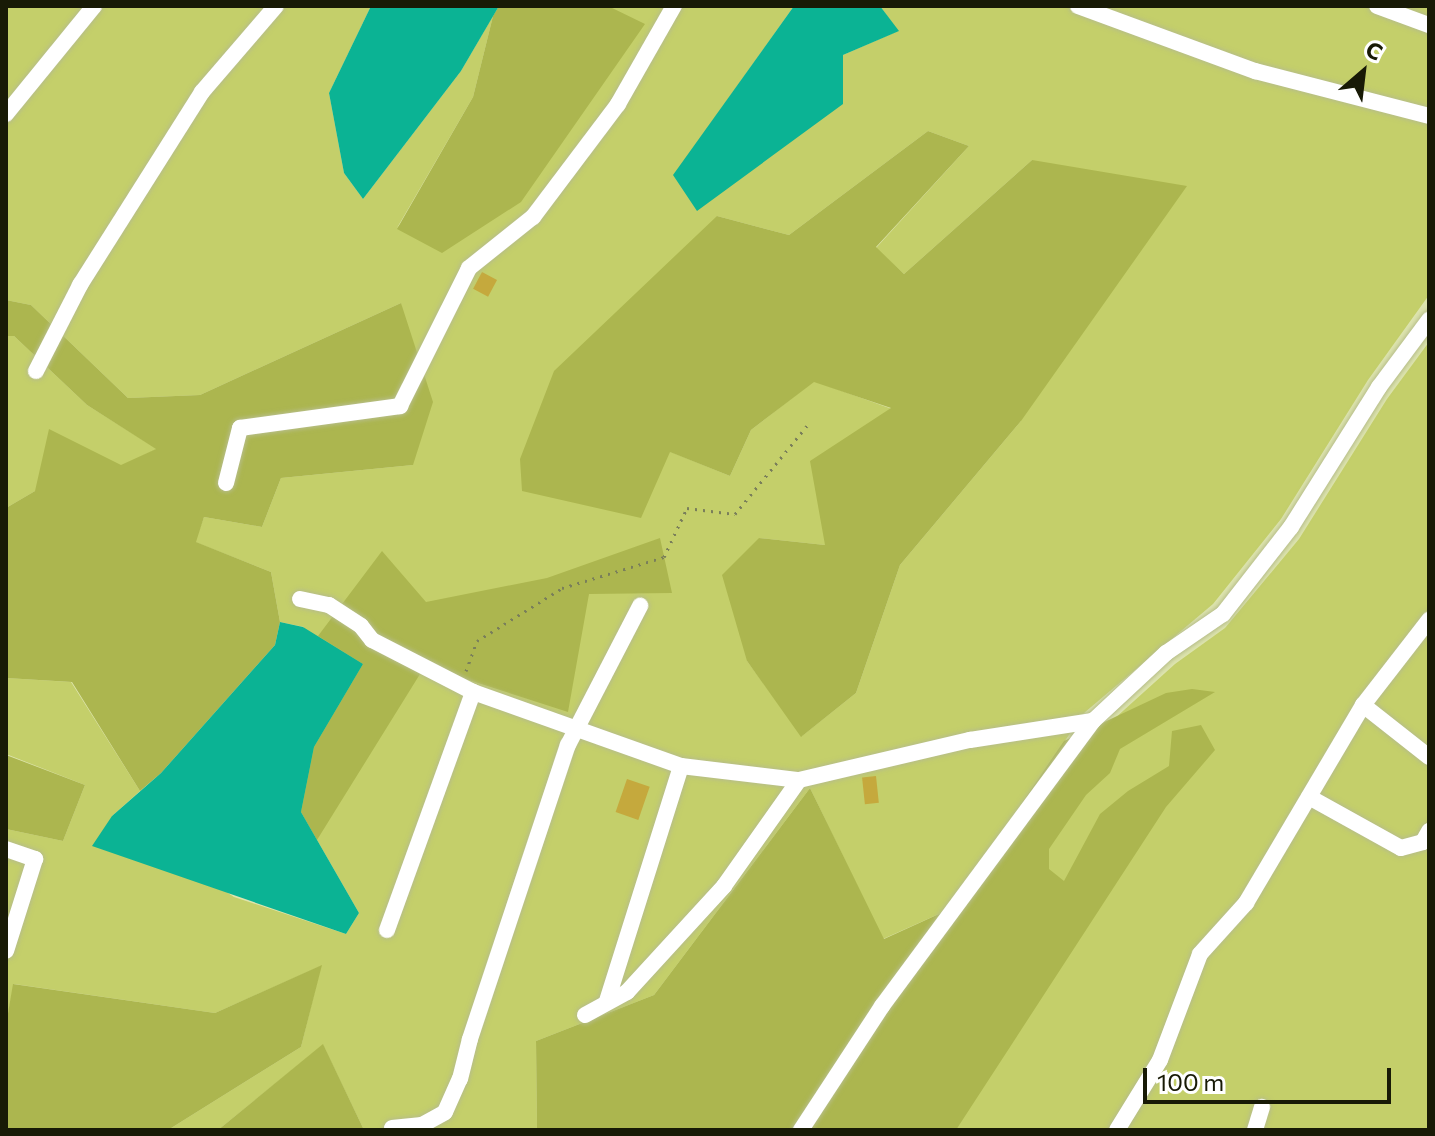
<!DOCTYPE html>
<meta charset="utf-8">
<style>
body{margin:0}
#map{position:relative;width:1435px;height:1136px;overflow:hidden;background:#dee5af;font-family:Commissioner,sans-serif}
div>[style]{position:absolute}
.green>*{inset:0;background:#c4cf6a}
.forest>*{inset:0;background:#acb64f}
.water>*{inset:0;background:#0bb394}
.building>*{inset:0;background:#c5a93d;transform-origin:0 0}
.path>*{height:3px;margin-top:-1.5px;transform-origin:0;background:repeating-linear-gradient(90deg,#7a7f5a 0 2px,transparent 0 8px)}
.roads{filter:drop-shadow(0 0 2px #b6bd89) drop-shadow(0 0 2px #b6bd89)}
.minor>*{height:16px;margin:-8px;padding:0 8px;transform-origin:8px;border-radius:8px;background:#fff}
span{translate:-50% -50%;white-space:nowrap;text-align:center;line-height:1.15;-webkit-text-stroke:6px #fff;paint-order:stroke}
.frame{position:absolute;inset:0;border:8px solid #181a06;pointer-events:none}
.north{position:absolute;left:1323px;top:32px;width:80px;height:80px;-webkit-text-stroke:6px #fff;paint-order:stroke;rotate:28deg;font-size:22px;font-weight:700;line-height:32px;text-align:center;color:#181a06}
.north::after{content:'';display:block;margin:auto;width:28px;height:36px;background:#181a06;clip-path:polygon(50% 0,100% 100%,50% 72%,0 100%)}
.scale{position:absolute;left:1143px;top:1068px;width:248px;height:36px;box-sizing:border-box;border:4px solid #181a06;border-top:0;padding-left:10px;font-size:24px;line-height:28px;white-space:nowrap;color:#181a06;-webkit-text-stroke:6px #fff;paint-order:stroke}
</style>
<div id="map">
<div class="green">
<i style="clip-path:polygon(evenodd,6px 6px,371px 6px,329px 93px,344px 173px,363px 199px,461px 71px,493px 16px,473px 97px,397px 228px,608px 6px,794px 6px,674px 175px,843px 55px,898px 31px,880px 6px,1429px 6px,1429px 295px,1368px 380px,1281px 519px,1213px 604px,1084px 713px,950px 909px,883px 939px,810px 788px,654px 995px,536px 1041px,537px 1130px,364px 1130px,323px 1045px,218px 1130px,168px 1130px,301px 1047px,321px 966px,215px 1013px,14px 984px,6px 1025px,6px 829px,63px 841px,85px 785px,6px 754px,6px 678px,71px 682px,140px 791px,112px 816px,234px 897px,346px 934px,359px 913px,301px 812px,304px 627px,280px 622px,271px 572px,195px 542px,204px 517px,262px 527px,281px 478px,413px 465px,401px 303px,200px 395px,128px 398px,31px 305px,6px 300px,6px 6px,928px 131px,969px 146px,876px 248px,904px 274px,1032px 160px,1021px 421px,900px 565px,856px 693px,802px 736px,747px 661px,759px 538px,825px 545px,892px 409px,814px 381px,751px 430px,730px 476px,671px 452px,717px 216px,789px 235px,928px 131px)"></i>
<i style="clip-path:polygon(6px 336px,14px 336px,87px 405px,157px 449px,121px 466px,35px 491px,6px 508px)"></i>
<i style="clip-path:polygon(1429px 342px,1429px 1130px,835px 1130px,1103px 729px,1175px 664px,1225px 628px,1299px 539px,1387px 399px)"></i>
</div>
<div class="forest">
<i style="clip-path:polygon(499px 6px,608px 6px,645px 24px,521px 202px,442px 253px,397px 229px,473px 97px,493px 16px)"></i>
<i style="clip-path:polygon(928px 131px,969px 146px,876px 247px,904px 274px,1032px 160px,1187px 186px,1021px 421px,900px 565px,856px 693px,801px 737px,747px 661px,722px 575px,759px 538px,825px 545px,810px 461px,891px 408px,814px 382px,751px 430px,730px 476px,670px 452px,641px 518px,522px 491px,520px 459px,554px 371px,717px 216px,789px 235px)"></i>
<i style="clip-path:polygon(6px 300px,31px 305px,128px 398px,200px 395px,401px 303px,433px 402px,413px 465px,281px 478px,262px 527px,204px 517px,196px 542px,271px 572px,280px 622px,275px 645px,161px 773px,140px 791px,72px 682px,6px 678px,6px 508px,35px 491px,49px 429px,121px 465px,156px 449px,87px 405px,14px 336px,6px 336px)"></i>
<i style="clip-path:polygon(660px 538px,672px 593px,589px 594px,568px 712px,425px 666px,317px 840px,301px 812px,314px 747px,363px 664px,318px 636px,382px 551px,426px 602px,547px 578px)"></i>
<i style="clip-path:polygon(1192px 689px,1215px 692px,1120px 749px,1110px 773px,1086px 795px,1049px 849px,1049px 869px,1064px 881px,1100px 814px,1128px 791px,1169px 766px,1172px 731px,1201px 725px,1215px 750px,1166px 807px,956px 1130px,537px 1130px,536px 1041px,654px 995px,810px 788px,884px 939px,950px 909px,1064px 741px,1166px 693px)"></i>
<i style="clip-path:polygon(6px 755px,85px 785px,63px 841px,6px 829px)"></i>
<i style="clip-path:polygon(322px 965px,301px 1047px,168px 1130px,6px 1130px,6px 1025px,13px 984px,215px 1013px)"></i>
<i style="clip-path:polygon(323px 1044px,364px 1130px,218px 1130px)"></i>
</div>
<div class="water">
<i style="clip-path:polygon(371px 6px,499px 6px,461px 71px,363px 199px,344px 173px,329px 93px)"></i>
<i style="clip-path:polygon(794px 6px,880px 6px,899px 31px,843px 55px,843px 104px,697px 211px,673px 175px)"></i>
<i style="clip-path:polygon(280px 622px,303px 627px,363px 664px,314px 747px,301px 812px,359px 913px,346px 934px,92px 846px,112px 816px,161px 773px,275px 645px)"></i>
</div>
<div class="building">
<i style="left:482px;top:272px;width:17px;height:19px;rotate:28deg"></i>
<i style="left:876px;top:776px;width:27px;height:14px;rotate:84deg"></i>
<i style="left:627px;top:779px;width:24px;height:35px;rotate:19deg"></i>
</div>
<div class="path">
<i style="left:466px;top:671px;width:32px;rotate:-70deg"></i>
<i style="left:477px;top:641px;width:100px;rotate:-31.9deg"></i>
<i style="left:562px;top:588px;width:107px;rotate:-16.9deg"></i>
<i style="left:664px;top:557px;width:54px;rotate:-64.9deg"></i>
<i style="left:687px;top:508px;width:48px;rotate:7.1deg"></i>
<i style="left:735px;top:514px;width:119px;rotate:-50.8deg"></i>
</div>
<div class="roads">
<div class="minor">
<i style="left:1078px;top:6px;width:189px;rotate:20.2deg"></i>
<i style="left:1255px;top:71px;width:180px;rotate:14.5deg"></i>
<i style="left:1377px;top:6px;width:55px;rotate:20.1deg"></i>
<i style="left:6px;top:114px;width:139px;rotate:-50.8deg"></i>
<i style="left:36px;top:371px;width:97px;rotate:-62.9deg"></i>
<i style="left:80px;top:285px;width:228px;rotate:-57.7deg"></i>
<i style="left:202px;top:92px;width:113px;rotate:-49.3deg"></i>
<i style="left:226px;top:483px;width:57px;rotate:-75.7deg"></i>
<i style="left:240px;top:428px;width:162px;rotate:-7.8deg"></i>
<i style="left:400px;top:406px;width:154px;rotate:-63.4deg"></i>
<i style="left:469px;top:268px;width:82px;rotate:-38.6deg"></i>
<i style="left:533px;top:217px;width:141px;rotate:-53deg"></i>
<i style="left:618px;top:104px;width:113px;rotate:-60.3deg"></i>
<i style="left:300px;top:599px;width:30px;rotate:12deg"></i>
<i style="left:329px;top:605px;width:38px;rotate:33deg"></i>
<i style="left:361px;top:626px;width:18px;rotate:52deg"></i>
<i style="left:372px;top:640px;width:114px;rotate:27.2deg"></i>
<i style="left:473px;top:692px;width:221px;rotate:19.6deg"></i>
<i style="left:681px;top:766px;width:119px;rotate:6.8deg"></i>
<i style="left:799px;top:780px;width:176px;rotate:-13.2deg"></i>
<i style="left:970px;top:740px;width:124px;rotate:-8.8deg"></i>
<i style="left:1363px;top:705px;width:84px;rotate:38.2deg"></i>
<i style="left:1309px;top:797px;width:105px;rotate:29deg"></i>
<i style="left:1401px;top:848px;width:23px;rotate:-15deg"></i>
<i style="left:1423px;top:842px;width:13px;rotate:-61deg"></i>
<i style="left:6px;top:849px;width:31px;rotate:19deg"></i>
<i style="left:35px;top:859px;width:96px;rotate:107.5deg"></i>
<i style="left:387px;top:930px;width:253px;rotate:-70.1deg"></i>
<i style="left:607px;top:1001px;width:246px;rotate:-72.5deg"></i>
<i style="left:585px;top:1015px;width:48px;rotate:-28.7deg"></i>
<i style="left:627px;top:992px;width:144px;rotate:-47.5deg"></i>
<i style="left:724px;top:886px;width:130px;rotate:-54.7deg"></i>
<i style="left:392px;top:1128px;width:30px;rotate:-6deg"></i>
<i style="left:422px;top:1125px;width:26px;rotate:-29deg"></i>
<i style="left:445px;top:1112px;width:36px;rotate:-66deg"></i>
<i style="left:460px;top:1079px;width:41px;rotate:-76deg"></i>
<i style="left:470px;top:1039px;width:310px;rotate:-71.6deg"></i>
<i style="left:568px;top:745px;width:157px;rotate:-62.6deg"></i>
<i style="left:801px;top:1130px;width:148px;rotate:-56.8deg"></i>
<i style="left:882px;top:1006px;width:355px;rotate:-53.5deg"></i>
<i style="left:1093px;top:721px;width:100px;rotate:-43deg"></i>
<i style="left:1166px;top:653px;width:69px;rotate:-34.4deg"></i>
<i style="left:1223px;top:614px;width:110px;rotate:-52deg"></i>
<i style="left:1291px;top:527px;width:165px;rotate:-57.8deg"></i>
<i style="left:1379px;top:387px;width:84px;rotate:-53.3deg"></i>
<i style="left:1117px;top:1130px;width:82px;rotate:-58.4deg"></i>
<i style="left:1160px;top:1060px;width:113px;rotate:-69.3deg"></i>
<i style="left:1200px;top:954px;width:69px;rotate:-48deg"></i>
<i style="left:1246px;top:903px;width:230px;rotate:-59.4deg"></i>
<i style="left:1363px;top:705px;width:108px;rotate:-52.2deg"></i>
<i style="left:1255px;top:1130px;width:24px;rotate:-73deg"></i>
</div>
</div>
<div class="frame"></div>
<div class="north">С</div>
<div class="scale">100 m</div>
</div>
